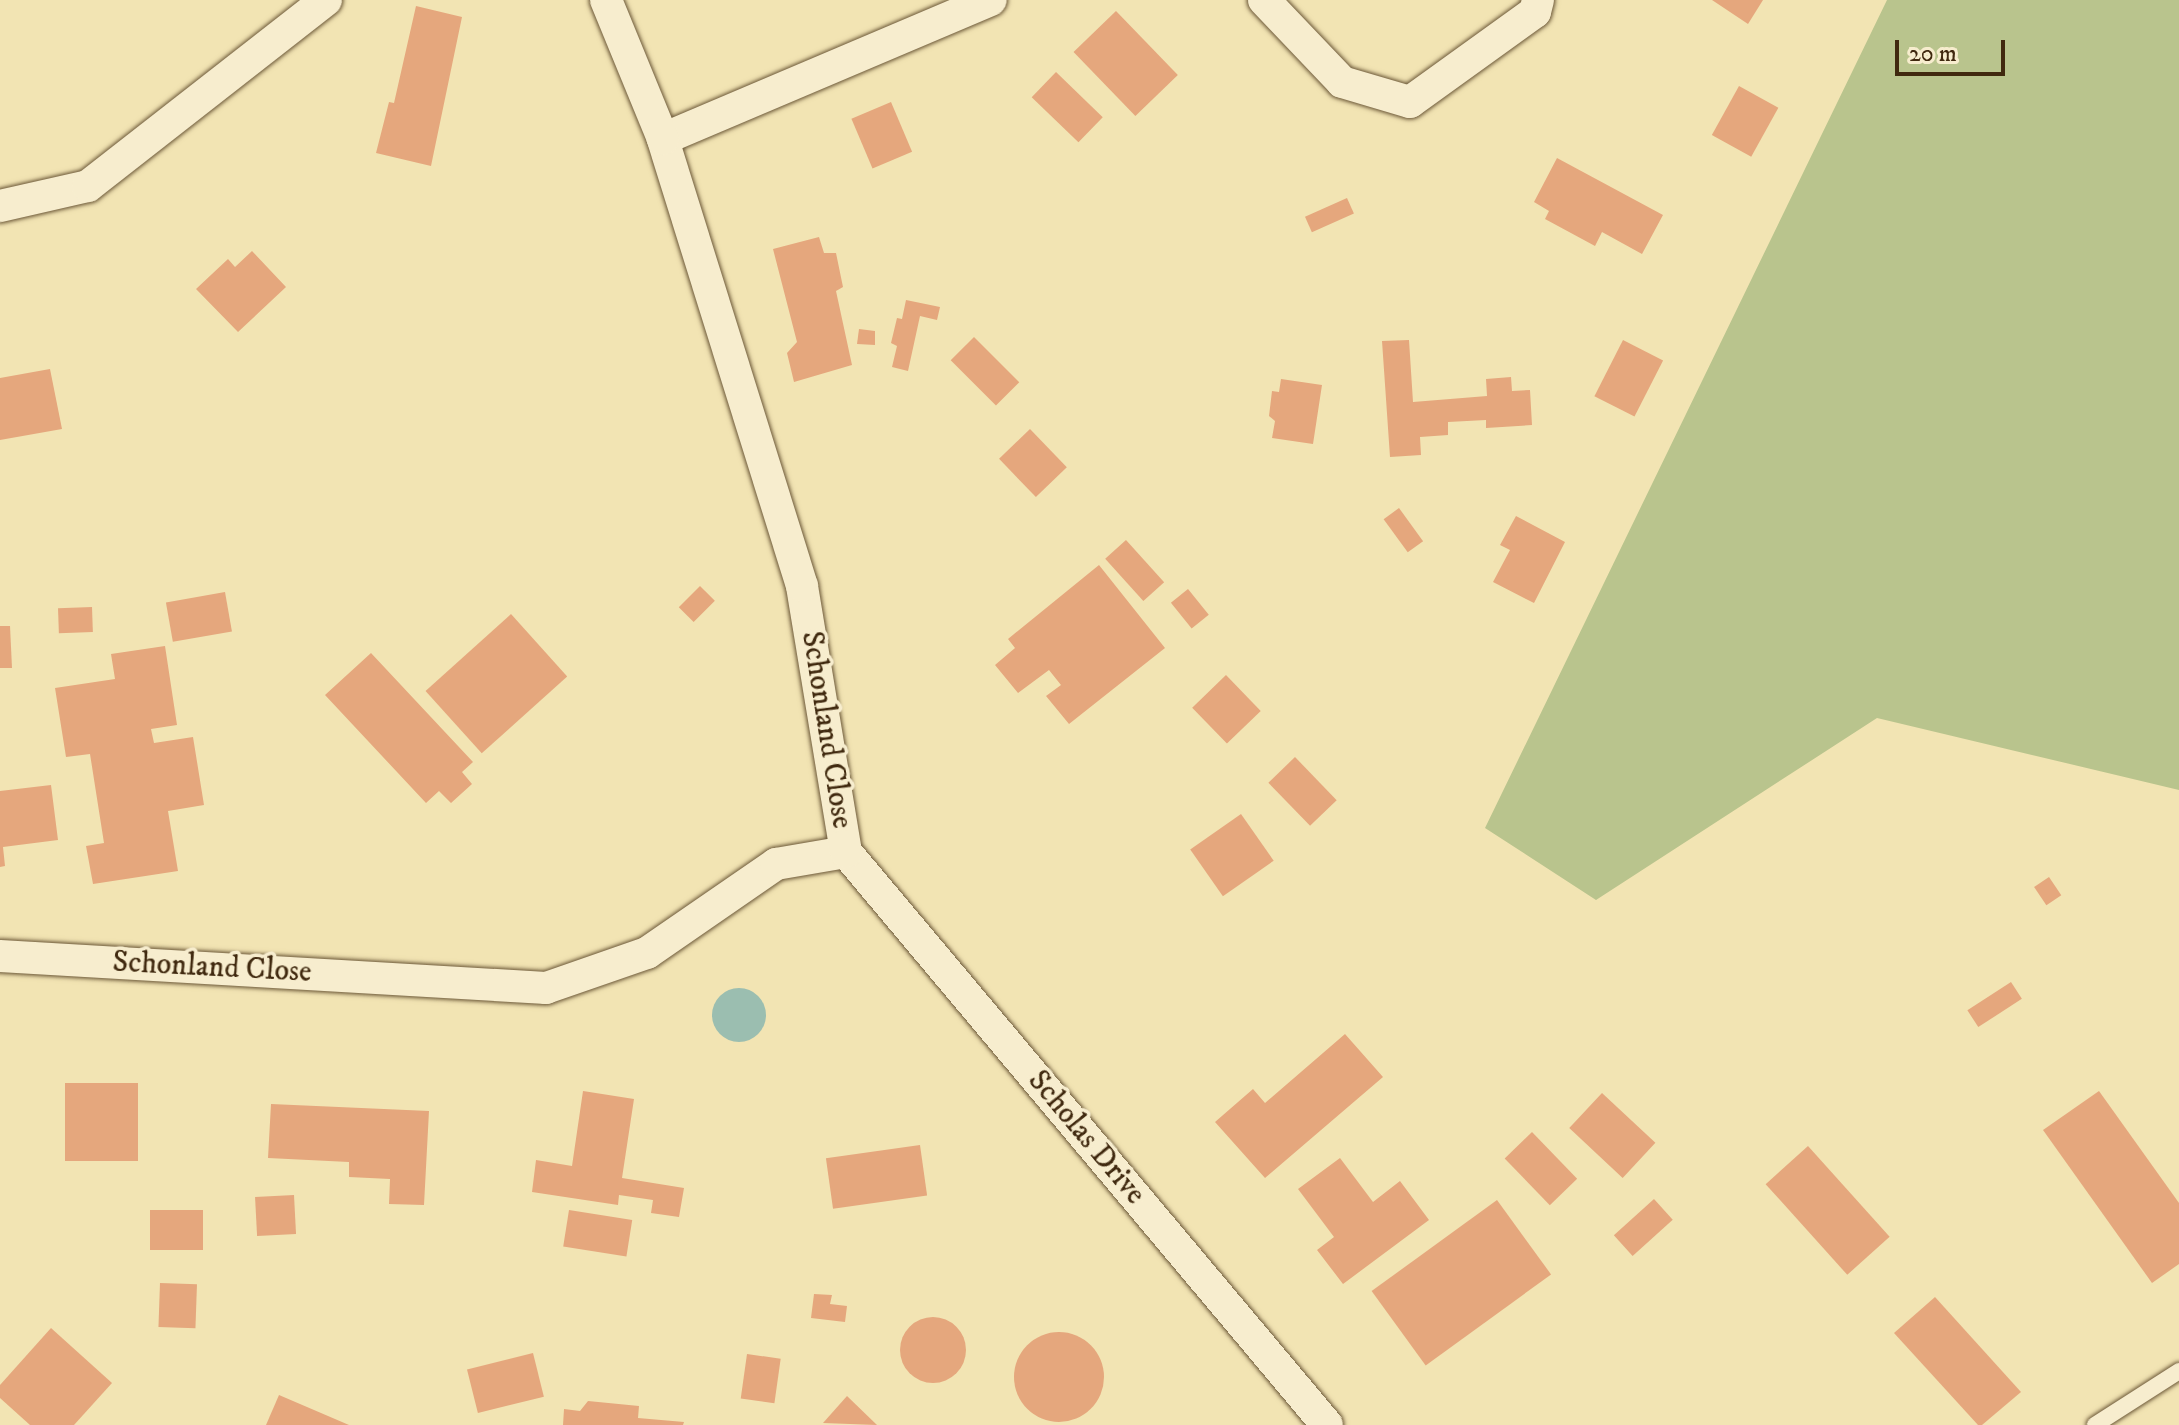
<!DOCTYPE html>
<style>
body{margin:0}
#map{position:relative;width:2179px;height:1425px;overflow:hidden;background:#f2e4b3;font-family:"IM FELL DW Pica",serif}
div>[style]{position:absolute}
.green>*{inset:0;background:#b9c48d}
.water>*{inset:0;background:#9bbeb0}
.round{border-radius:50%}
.building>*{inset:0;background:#e5a77d;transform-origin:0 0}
.roads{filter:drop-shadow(0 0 2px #6c5838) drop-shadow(0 0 2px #6c5838)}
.lane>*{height:16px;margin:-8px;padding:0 8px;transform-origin:8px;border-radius:8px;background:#f7edce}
.street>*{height:32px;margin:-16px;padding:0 16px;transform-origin:16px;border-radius:16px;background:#f7edce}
span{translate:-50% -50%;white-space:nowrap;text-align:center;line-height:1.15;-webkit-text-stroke:7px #f7edce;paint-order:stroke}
.street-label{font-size:30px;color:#40290f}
.scale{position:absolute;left:1895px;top:40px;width:110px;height:36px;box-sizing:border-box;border:4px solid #40290f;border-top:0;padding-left:10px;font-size:24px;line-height:28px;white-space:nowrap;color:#40290f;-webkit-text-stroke:6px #f7edce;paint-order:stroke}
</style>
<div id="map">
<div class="green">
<i style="clip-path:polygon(1887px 0,2179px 0,2179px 790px,1877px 718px,1596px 900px,1485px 828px)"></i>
</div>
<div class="water">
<i class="round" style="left:712px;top:988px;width:54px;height:54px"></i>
</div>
<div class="building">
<i style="clip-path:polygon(1712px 0,1763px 0,1748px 24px)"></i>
<i style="clip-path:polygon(416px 6px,462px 17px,431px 166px,376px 153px,389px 102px,394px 103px)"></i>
<i style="left:1116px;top:11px;width:89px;height:59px;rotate:46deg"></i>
<i style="left:1056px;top:72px;width:65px;height:35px;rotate:44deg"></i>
<i style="left:1739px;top:86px;width:45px;height:56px;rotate:29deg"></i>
<i style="left:891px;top:102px;width:54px;height:43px;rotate:67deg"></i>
<i style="clip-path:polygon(1557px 158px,1663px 215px,1642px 254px,1602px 232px,1595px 246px,1545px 219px,1549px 211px,1534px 202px)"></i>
<i style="left:1347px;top:198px;width:17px;height:46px;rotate:66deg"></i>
<i style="clip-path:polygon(819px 237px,824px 253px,836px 253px,843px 287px,836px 291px,852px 365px,794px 382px,787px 353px,797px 342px,773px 249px)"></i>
<i style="clip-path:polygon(252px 251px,286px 287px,238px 332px,196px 289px,228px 259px,235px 267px)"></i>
<i style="clip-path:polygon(906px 300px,940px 307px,937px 320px,920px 316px,908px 371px,892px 367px,897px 346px,891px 343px,897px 318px,902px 319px)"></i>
<i style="clip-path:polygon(859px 329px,875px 331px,875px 345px,857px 344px)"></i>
<i style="left:974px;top:337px;width:64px;height:33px;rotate:45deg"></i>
<i style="clip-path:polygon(1409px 340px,1413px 402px,1487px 396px,1486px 379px,1511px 377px,1512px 391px,1530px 390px,1532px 425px,1486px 428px,1486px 420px,1448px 422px,1448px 435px,1420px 437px,1421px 455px,1390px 457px,1382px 341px)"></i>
<i style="left:1623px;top:340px;width:45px;height:63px;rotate:27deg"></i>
<i style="clip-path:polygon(50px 369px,62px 429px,0 440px,0 378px)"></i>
<i style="clip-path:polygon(1281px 379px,1322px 385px,1313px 444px,1272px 438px,1275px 421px,1269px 416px,1272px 391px,1279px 392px)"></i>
<i style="left:1030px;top:429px;width:53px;height:43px;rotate:46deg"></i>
<i style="left:1399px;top:508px;width:41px;height:19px;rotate:54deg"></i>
<i style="clip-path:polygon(1516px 516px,1565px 542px,1534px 603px,1493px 582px,1510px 550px,1500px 545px)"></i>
<i style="left:1126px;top:540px;width:57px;height:28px;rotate:48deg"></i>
<i style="clip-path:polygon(1099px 565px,1165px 648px,1069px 724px,1046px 696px,1061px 685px,1049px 670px,1018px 693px,995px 665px,1015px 648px,1008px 639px)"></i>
<i style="left:700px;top:586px;width:21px;height:30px;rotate:45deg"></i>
<i style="left:1188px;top:589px;width:33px;height:22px;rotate:51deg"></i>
<i style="left:225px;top:592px;width:40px;height:60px;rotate:80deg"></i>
<i style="left:92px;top:607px;width:25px;height:34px;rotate:88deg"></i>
<i style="left:511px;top:614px;width:84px;height:115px;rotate:48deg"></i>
<i style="clip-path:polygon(0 626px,10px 626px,12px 668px,0 668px)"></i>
<i style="clip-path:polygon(165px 646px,177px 725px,151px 729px,154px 743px,193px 737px,204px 805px,168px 811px,178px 871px,93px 884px,86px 846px,104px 843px,90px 754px,66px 757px,55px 688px,115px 679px,111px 654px)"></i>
<i style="clip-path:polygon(371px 653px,473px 762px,462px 772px,472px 784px,451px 803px,439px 791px,426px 803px,325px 695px)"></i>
<i style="left:1226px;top:675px;width:50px;height:47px;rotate:46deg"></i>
<i style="left:1295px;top:757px;width:60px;height:37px;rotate:46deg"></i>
<i style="clip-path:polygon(51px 785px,58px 840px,3px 847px,5px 866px,0 867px,0 791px)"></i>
<i style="left:1241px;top:814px;width:57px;height:62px;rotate:55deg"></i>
<i style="left:2049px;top:877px;width:22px;height:18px;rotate:56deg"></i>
<i style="left:2011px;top:982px;width:20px;height:52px;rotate:57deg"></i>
<i style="clip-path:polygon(1345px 1034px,1383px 1077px,1265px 1178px,1215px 1122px,1253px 1089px,1265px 1103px)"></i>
<i style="left:65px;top:1083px;width:73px;height:78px"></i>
<i style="clip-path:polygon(583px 1091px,634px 1099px,622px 1178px,684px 1188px,679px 1217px,651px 1213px,653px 1200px,619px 1195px,618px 1205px,532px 1192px,536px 1160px,572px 1166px)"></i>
<i style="clip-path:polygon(2099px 1091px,2179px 1203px,2179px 1264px,2152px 1283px,2043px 1130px)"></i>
<i style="left:1602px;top:1093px;width:73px;height:48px;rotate:43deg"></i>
<i style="clip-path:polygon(271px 1104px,429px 1111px,424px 1205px,389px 1204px,390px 1179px,349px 1177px,349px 1162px,268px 1158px)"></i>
<i style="left:1532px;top:1132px;width:65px;height:38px;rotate:46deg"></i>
<i style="left:920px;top:1145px;width:51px;height:95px;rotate:82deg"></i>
<i style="left:1808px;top:1146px;width:122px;height:57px;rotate:48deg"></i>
<i style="clip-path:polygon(1340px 1158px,1373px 1202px,1400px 1181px,1429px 1220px,1343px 1284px,1317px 1250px,1334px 1237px,1298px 1189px)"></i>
<i style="left:294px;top:1195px;width:39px;height:39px;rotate:87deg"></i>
<i style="left:1654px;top:1199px;width:28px;height:54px;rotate:48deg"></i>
<i style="left:1497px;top:1200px;width:92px;height:155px;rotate:54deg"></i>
<i style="left:150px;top:1210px;width:53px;height:40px"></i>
<i style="left:569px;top:1210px;width:64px;height:37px;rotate:9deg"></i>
<i style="left:160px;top:1283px;width:37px;height:44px;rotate:2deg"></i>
<i style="clip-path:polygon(814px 1294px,832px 1295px,830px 1304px,847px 1306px,845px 1322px,811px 1318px)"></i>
<i style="clip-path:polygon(1935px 1297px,2021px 1392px,1982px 1425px,1978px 1425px,1894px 1333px)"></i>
<i class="round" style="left:900px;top:1317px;width:66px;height:66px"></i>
<i style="clip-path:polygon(51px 1328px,112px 1383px,74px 1425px,30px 1425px,0 1398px,0 1385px)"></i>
<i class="round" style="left:1014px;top:1332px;width:90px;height:90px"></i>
<i style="left:533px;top:1353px;width:45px;height:68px;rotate:76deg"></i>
<i style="left:747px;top:1354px;width:34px;height:45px;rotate:8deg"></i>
<i style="clip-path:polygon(279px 1395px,349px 1425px,266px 1425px)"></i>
<i style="clip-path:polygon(847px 1396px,877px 1425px,823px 1423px)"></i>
<i style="clip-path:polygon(588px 1401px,639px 1406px,638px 1418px,684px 1422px,683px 1425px,563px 1425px,564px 1409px,580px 1411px)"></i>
</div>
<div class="roads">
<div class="lane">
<i style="left:2095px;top:1425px;width:100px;rotate:-32.7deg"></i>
</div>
<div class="street">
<i style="left:1264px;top:0;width:113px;rotate:46.4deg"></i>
<i style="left:1342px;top:82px;width:71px;rotate:16.4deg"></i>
<i style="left:1410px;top:102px;width:154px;rotate:-35.8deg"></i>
<i style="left:1535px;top:12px;width:12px;rotate:-76deg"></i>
<i style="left:663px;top:139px;width:356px;rotate:-23deg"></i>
<i style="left:0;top:206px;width:90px;rotate:-12.8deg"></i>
<i style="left:88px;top:186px;width:302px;rotate:-38deg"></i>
<i style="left:846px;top:852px;width:748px;rotate:49.99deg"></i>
<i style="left:0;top:956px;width:547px;rotate:3.35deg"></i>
<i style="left:546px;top:988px;width:107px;rotate:-19.1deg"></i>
<i style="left:647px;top:953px;width:157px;rotate:-34.6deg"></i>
<i style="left:776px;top:864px;width:71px;rotate:-9.7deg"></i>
<i style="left:846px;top:852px;width:270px;rotate:-99.4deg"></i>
<i style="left:802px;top:586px;width:468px;rotate:-107.3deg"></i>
<i style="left:663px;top:139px;width:150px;rotate:-112.3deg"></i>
</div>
</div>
<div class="street-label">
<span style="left:826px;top:730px;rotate:81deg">Schonland Close</span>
<span style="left:212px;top:968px;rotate:3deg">Schonland Close</span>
<span style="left:1086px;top:1138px;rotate:50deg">Scholas Drive</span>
</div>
<div class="scale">20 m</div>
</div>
